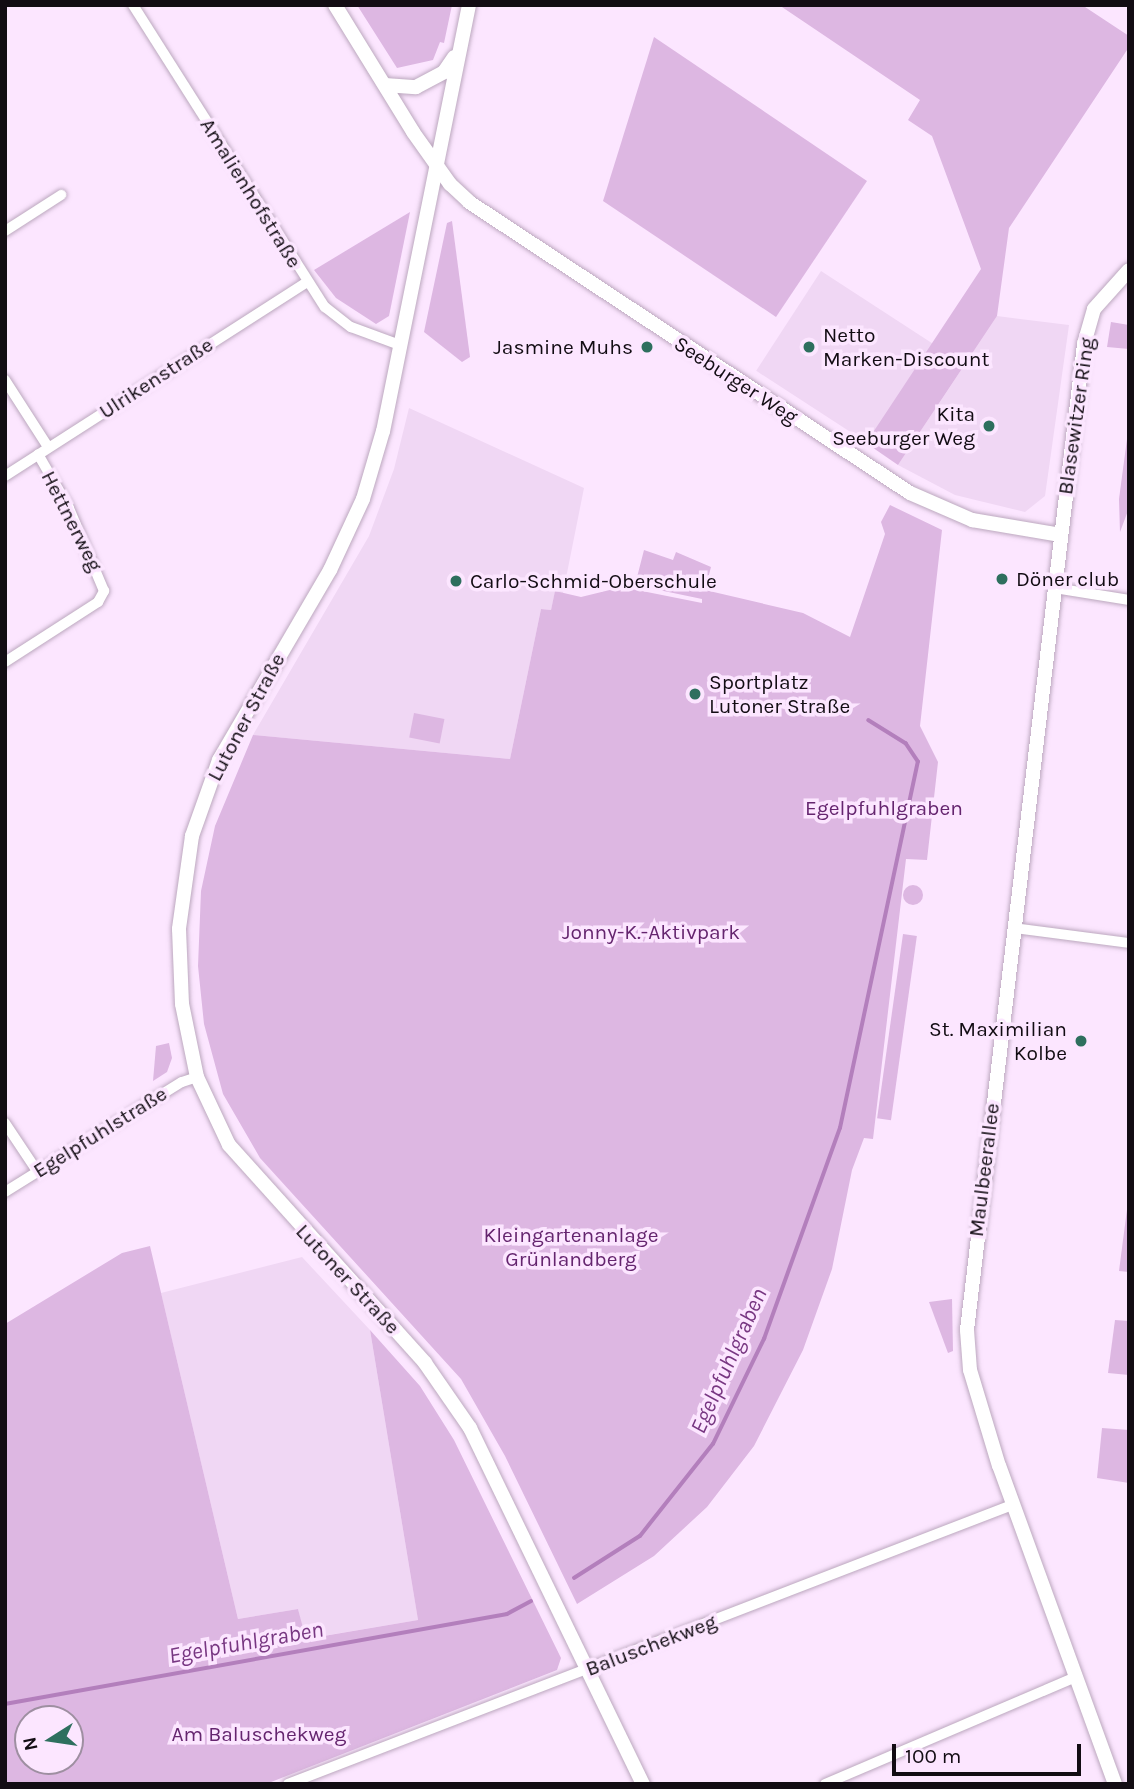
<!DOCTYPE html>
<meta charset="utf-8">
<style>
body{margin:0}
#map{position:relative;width:1134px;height:1789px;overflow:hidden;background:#fce6ff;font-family:Karla,sans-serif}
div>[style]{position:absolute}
.built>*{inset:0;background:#f0d7f4;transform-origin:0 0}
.green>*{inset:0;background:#ddb7e2;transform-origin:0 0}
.round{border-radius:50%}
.stream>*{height:3.5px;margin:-1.75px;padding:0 1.75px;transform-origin:1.75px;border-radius:1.75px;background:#b37fbc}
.roads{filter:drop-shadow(0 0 2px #bca8bf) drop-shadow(0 0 2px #bca8bf)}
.street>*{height:10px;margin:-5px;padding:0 5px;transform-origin:5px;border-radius:5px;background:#fff}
.secondary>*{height:14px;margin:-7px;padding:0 7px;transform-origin:7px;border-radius:7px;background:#fff}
.dots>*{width:19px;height:19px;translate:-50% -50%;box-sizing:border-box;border:4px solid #fce6ff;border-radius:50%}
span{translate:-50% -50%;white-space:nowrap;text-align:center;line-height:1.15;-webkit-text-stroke:7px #fce6ff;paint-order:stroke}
.street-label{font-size:21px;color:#120c13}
.poi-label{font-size:21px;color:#120c13}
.left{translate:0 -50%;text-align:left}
.right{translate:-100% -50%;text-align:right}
.park-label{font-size:21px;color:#65256f}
.water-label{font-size:23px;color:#783782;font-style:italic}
.frame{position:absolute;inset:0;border:7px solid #120c13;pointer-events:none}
.north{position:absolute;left:14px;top:1705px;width:70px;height:70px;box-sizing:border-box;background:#fce6ff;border:2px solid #9e8fa1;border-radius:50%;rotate:258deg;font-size:19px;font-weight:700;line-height:28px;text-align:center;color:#120c13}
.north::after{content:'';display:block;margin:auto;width:24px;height:32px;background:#2e6f5e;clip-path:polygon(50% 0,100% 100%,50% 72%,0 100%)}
.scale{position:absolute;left:892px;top:1744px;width:189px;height:32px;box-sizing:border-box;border:4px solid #120c13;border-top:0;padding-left:9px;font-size:21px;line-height:24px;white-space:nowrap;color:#120c13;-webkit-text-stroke:5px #fce6ff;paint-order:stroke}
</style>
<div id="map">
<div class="built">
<i style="left:821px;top:271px;width:133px;height:119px;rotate:33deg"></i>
<i style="clip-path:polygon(997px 316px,1069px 325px,1045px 496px,1025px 512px,955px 495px,898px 465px)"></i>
<i style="clip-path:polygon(409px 408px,584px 488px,563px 593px,555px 592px,551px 610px,541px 609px,510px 759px,253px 735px,369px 536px,394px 469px)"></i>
<i style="clip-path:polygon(302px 1257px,370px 1330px,418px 1620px,305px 1639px,298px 1609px,238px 1619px,161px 1293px)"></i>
</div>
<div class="green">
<i style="clip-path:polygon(357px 5px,452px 5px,444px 43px,440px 42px,433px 60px,397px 68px)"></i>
<i style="clip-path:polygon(779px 5px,1082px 5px,1129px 36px,1129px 47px,1009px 228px,997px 316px,898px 465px,866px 443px,981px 269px,932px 136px,908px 120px,920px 100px)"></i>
<i style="clip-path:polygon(654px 37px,867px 181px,776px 317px,603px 201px)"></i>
<i style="clip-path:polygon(410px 212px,389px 316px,376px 324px,336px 298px,314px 270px)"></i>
<i style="clip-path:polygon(452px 221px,470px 357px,462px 362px,424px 332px,447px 223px)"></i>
<i style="clip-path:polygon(1111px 322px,1129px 325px,1129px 349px,1107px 347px)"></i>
<i style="clip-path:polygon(1129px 424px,1129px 508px,1120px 532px,1119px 499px)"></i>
<i style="clip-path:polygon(890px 505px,942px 530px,920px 726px,938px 762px,927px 860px,906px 859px,873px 1139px,864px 1138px,852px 1170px,832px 1269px,803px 1350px,754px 1446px,707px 1507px,654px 1556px,577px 1604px,505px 1456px,461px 1379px,260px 1158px,223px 1094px,204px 1024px,198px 966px,201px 891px,215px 826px,253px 735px,510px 759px,541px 609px,551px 610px,555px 591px,581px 597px,622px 587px,702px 603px,702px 599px,635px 585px,644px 550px,673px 560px,676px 552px,711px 567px,705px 590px,803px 613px,850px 637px,885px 534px,881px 522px)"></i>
<i style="left:414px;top:713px;width:31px;height:25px;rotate:11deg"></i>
<i class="round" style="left:903px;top:885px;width:20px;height:20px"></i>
<i style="left:903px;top:934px;width:14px;height:186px;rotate:8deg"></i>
<i style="clip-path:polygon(169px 1043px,172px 1058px,167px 1072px,153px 1081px,156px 1046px)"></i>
<i style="clip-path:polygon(1129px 1194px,1129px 1272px,1119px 1271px)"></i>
<i style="clip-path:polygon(evenodd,150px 1246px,238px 1619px,298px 1609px,306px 1639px,418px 1620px,370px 1330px,420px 1386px,454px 1440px,561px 1658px,557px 1670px,266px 1784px,5px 1784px,5px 1324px,122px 1253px,150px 1246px,28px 1719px,70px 1719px,70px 1761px,28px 1761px,28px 1719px)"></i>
<i style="clip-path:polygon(952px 1299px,953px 1351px,948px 1353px,929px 1302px)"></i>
<i style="clip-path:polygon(1115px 1320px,1129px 1321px,1129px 1375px,1108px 1373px)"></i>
<i style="clip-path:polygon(1102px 1428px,1129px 1430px,1129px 1483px,1097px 1478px)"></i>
</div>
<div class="stream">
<i style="left:574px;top:1578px;width:78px;rotate:-32.5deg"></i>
<i style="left:640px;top:1536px;width:117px;rotate:-51.6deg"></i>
<i style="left:713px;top:1444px;width:117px;rotate:-64.1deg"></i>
<i style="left:764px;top:1339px;width:224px;rotate:-70.2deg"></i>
<i style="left:840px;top:1128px;width:374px;rotate:-78deg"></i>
<i style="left:918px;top:762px;width:22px;rotate:-124deg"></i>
<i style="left:906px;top:744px;width:44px;rotate:-148.1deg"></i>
<i style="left:5px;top:1704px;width:510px;rotate:-10.16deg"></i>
<i style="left:507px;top:1614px;width:27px;rotate:-28deg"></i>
</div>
<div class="roads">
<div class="street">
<i style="left:133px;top:5px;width:358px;rotate:57.6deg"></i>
<i style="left:325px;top:307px;width:33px;rotate:38deg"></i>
<i style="left:351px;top:327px;width:52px;rotate:20.2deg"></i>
<i style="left:5px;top:231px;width:67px;rotate:-32.7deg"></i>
<i style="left:5px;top:380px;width:80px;rotate:57.3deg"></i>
<i style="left:5px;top:476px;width:359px;rotate:-32.7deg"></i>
<i style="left:1055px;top:588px;width:75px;rotate:9.2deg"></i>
<i style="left:5px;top:662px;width:111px;rotate:-32.8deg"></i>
<i style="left:98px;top:602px;width:13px;rotate:-61deg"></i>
<i style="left:104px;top:591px;width:90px;rotate:-112.9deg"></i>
<i style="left:69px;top:508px;width:62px;rotate:-119.9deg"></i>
<i style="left:1014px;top:928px;width:116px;rotate:7.4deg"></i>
<i style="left:5px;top:1123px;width:58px;rotate:56.3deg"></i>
<i style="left:5px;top:1192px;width:208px;rotate:-31.9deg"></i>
<i style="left:182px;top:1082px;width:16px;rotate:-18deg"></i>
<i style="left:288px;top:1784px;width:776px;rotate:-21.07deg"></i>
<i style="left:825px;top:1784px;width:271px;rotate:-23.1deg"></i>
</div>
<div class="secondary">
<i style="left:335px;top:5px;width:149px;rotate:58.4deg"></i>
<i style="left:413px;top:132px;width:64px;rotate:54.6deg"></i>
<i style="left:450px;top:184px;width:26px;rotate:43deg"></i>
<i style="left:469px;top:202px;width:528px;rotate:33.42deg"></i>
<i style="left:910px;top:493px;width:68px;rotate:23.5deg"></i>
<i style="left:972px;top:520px;width:90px;rotate:9.6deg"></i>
<i style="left:469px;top:5px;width:435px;rotate:101.4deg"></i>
<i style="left:383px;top:431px;width:71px;rotate:106.4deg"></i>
<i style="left:363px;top:499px;width:78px;rotate:114.9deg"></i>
<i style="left:330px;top:570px;width:220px;rotate:120.3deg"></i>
<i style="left:219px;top:760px;width:81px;rotate:109.6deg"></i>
<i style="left:192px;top:836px;width:94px;rotate:98deg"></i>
<i style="left:179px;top:929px;width:75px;rotate:87.7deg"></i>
<i style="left:182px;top:1004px;width:75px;rotate:78.4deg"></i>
<i style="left:197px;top:1077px;width:75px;rotate:64.8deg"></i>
<i style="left:229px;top:1145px;width:293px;rotate:48deg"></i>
<i style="left:425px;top:1363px;width:79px;rotate:55.3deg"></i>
<i style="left:470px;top:1428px;width:396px;rotate:64.1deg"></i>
<i style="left:385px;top:85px;width:31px;rotate:4deg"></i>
<i style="left:416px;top:87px;width:32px;rotate:-28deg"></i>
<i style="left:444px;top:72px;width:18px;rotate:-56deg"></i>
<i style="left:1115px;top:1784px;width:338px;rotate:-110deg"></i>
<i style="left:999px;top:1466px;width:100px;rotate:-106.8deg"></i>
<i style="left:970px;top:1370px;width:40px;rotate:-94.3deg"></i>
<i style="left:967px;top:1330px;width:993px;rotate:-83.23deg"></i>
<i style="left:1084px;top:344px;width:36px;rotate:-74deg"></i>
<i style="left:1094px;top:309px;width:52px;rotate:-48.1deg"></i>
</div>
</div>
<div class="dots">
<i style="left:647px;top:347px;background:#2e6f5e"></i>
<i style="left:809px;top:347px;background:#2e6f5e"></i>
<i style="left:989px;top:426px;background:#2e6f5e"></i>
<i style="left:1002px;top:579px;background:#2e6f5e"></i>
<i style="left:456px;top:581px;background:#2e6f5e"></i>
<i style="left:695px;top:694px;background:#2e6f5e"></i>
<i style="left:1081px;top:1041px;background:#2e6f5e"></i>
</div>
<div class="street-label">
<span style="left:251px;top:193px;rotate:58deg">Amalienhofstraße</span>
<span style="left:156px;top:378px;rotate:-33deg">Ulrikenstraße</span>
<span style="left:736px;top:380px;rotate:33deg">Seeburger Weg</span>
<span style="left:1076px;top:416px;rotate:-82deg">Blasewitzer Ring</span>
<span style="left:72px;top:521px;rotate:63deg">Hettnerweg</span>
<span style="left:246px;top:717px;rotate:-62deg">Lutoner Straße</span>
<span style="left:100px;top:1132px;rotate:-32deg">Egelpfuhlstraße</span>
<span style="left:984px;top:1170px;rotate:-83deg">Maulbeerallee</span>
<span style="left:348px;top:1279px;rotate:47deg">Lutoner Straße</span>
<span style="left:651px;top:1645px;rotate:-21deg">Baluschekweg</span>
</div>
<div class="poi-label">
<span class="left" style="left:823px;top:347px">Netto<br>Marken-Discount</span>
<span class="right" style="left:633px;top:347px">Jasmine Muhs</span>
<span class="right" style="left:975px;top:426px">Kita<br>Seeburger Weg</span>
<span class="left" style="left:1016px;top:579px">Döner club</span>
<span class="left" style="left:470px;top:581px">Carlo-Schmid-Oberschule</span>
<span class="left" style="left:709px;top:694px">Sportplatz<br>Lutoner Straße</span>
<span class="right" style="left:1067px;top:1041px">St. Maximilian<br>Kolbe</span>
</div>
<div class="park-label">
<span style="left:884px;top:808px">Egelpfuhlgraben</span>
<span style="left:651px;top:932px">Jonny-K.-Aktivpark</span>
<span style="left:571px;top:1247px">Kleingartenanlage<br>Grünlandberg</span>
<span style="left:259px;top:1734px">Am Baluschekweg</span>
</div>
<div class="water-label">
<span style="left:729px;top:1361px;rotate:-66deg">Egelpfuhlgraben</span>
<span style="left:246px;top:1643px;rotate:-10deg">Egelpfuhlgraben</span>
</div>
<div class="frame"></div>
<div class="north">N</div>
<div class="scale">100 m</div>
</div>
